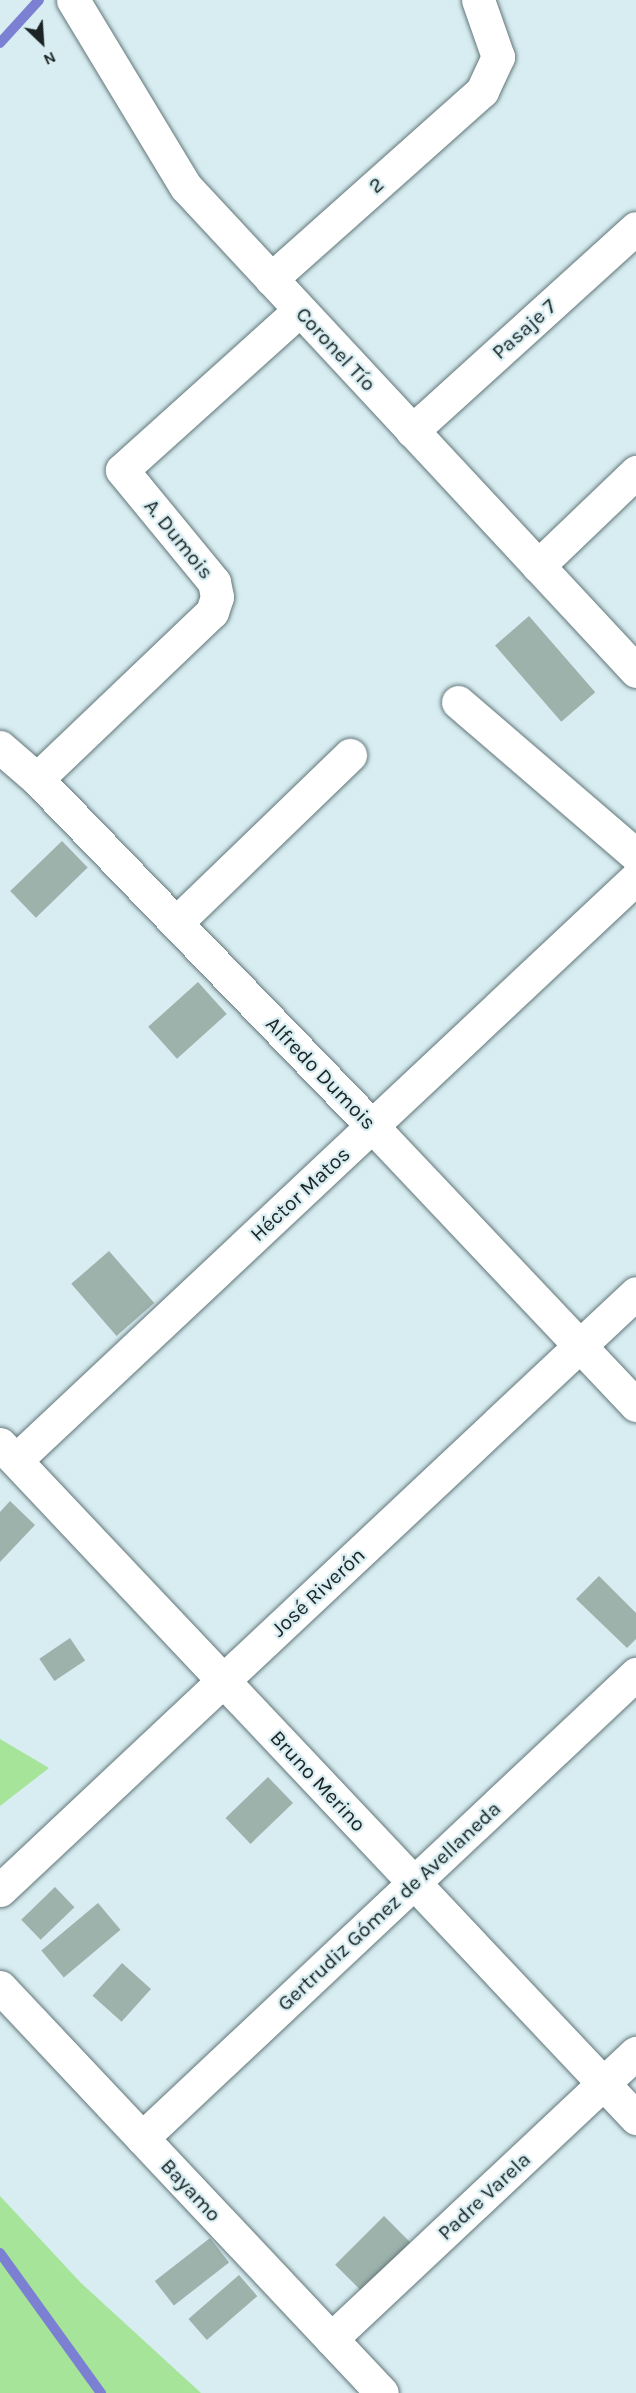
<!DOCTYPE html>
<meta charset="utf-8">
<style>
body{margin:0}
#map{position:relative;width:636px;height:2393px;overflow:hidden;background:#d7edf1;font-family:Karla,sans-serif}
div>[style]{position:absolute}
.green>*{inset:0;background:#a6e499}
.stream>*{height:10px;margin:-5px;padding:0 5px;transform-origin:5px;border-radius:5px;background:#7c80d2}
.building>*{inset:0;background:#9eb2ac;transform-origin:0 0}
.roads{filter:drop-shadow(0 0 2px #627679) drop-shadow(0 0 2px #627679)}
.minor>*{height:33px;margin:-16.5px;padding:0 16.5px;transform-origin:16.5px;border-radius:16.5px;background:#fff}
span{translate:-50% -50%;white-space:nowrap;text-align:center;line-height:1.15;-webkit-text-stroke:4.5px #d7edf1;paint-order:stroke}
.street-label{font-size:21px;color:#1b2324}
.north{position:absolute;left:12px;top:12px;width:60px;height:60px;-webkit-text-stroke:4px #d7edf1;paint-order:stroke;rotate:155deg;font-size:16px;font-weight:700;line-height:24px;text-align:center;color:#1b2324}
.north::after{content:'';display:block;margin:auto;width:21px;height:27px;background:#1b2324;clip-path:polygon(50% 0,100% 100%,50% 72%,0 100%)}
</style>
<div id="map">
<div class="green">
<i style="clip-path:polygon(0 1739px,49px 1768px,0 1806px)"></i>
<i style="clip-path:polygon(0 2196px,81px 2283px,201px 2393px,0 2393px)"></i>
</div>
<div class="stream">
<i style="left:0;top:43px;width:58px;rotate:-47.8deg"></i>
<i style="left:0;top:2253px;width:173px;rotate:54.2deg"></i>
</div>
<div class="building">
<i style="left:529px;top:616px;width:101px;height:45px;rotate:49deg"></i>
<i style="left:62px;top:841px;width:37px;height:72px;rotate:46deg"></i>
<i style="left:198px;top:982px;width:43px;height:67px;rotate:48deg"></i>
<i style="left:109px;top:1251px;width:69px;height:50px;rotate:49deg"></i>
<i style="clip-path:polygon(10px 1501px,35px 1525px,0 1562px,0 1512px)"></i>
<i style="clip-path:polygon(599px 1576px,636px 1613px,636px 1639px,627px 1648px,576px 1599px)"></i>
<i style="left:70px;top:1638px;width:27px;height:37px;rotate:56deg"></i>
<i style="left:268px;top:1777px;width:36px;height:59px;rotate:46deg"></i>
<i style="left:55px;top:1887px;width:28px;height:47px;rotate:46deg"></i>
<i style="left:98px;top:1903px;width:35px;height:74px;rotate:50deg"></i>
<i style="left:122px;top:1963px;width:39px;height:44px;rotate:42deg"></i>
<i style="left:384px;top:2216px;width:42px;height:69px;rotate:45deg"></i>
<i style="left:210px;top:2238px;width:31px;height:70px;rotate:52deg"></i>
<i style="left:239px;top:2275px;width:28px;height:67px;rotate:49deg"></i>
</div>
<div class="roads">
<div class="minor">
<i style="left:73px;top:0;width:218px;rotate:58.9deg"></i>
<i style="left:186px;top:187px;width:661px;rotate:47.08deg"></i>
<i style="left:271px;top:279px;width:283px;rotate:-41.7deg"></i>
<i style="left:482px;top:91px;width:38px;rotate:-65deg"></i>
<i style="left:498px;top:57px;width:60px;rotate:-109.3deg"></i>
<i style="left:412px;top:431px;width:302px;rotate:-42.2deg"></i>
<i style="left:538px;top:566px;width:136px;rotate:-43.8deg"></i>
<i style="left:458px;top:702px;width:235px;rotate:40.7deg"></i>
<i style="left:0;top:747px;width:49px;rotate:40.9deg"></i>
<i style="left:37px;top:779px;width:482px;rotate:46deg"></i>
<i style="left:372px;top:1126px;width:384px;rotate:46.6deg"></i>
<i style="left:37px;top:779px;width:242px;rotate:-43.7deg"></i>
<i style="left:212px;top:612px;width:16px;rotate:-72deg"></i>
<i style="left:217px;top:597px;width:15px;rotate:-101deg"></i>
<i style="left:214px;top:582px;width:145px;rotate:-129.4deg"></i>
<i style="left:122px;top:470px;width:239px;rotate:-42deg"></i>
<i style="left:176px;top:923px;width:242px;rotate:-44deg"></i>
<i style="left:0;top:1444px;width:927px;rotate:46.66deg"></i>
<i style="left:16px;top:1460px;width:850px;rotate:-43.19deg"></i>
<i style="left:0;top:1890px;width:872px;rotate:-43.19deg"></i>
<i style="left:0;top:1987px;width:557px;rotate:46.74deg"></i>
<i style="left:142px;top:2138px;width:678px;rotate:-43.21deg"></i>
<i style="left:331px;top:2339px;width:418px;rotate:-43.2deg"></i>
</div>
</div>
<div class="street-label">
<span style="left:376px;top:185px;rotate:-42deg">2</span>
<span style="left:524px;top:329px;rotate:-42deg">Pasaje 7</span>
<span style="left:336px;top:349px;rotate:47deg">Coronel Tío</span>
<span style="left:179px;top:539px;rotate:51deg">A. Dumois</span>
<span style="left:321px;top:1073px;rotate:46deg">Alfredo Dumois</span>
<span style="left:300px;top:1194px;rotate:-43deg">Héctor Matos</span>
<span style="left:318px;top:1592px;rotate:-43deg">José Riverón</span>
<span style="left:318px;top:1781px;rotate:47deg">Bruno Merino</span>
<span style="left:389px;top:1906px;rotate:-43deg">Gertrudiz Gómez de Avellaneda</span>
<span style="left:191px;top:2190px;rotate:47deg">Bayamo</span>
<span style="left:484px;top:2196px;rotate:-43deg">Padre Varela</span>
</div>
<div class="north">N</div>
</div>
